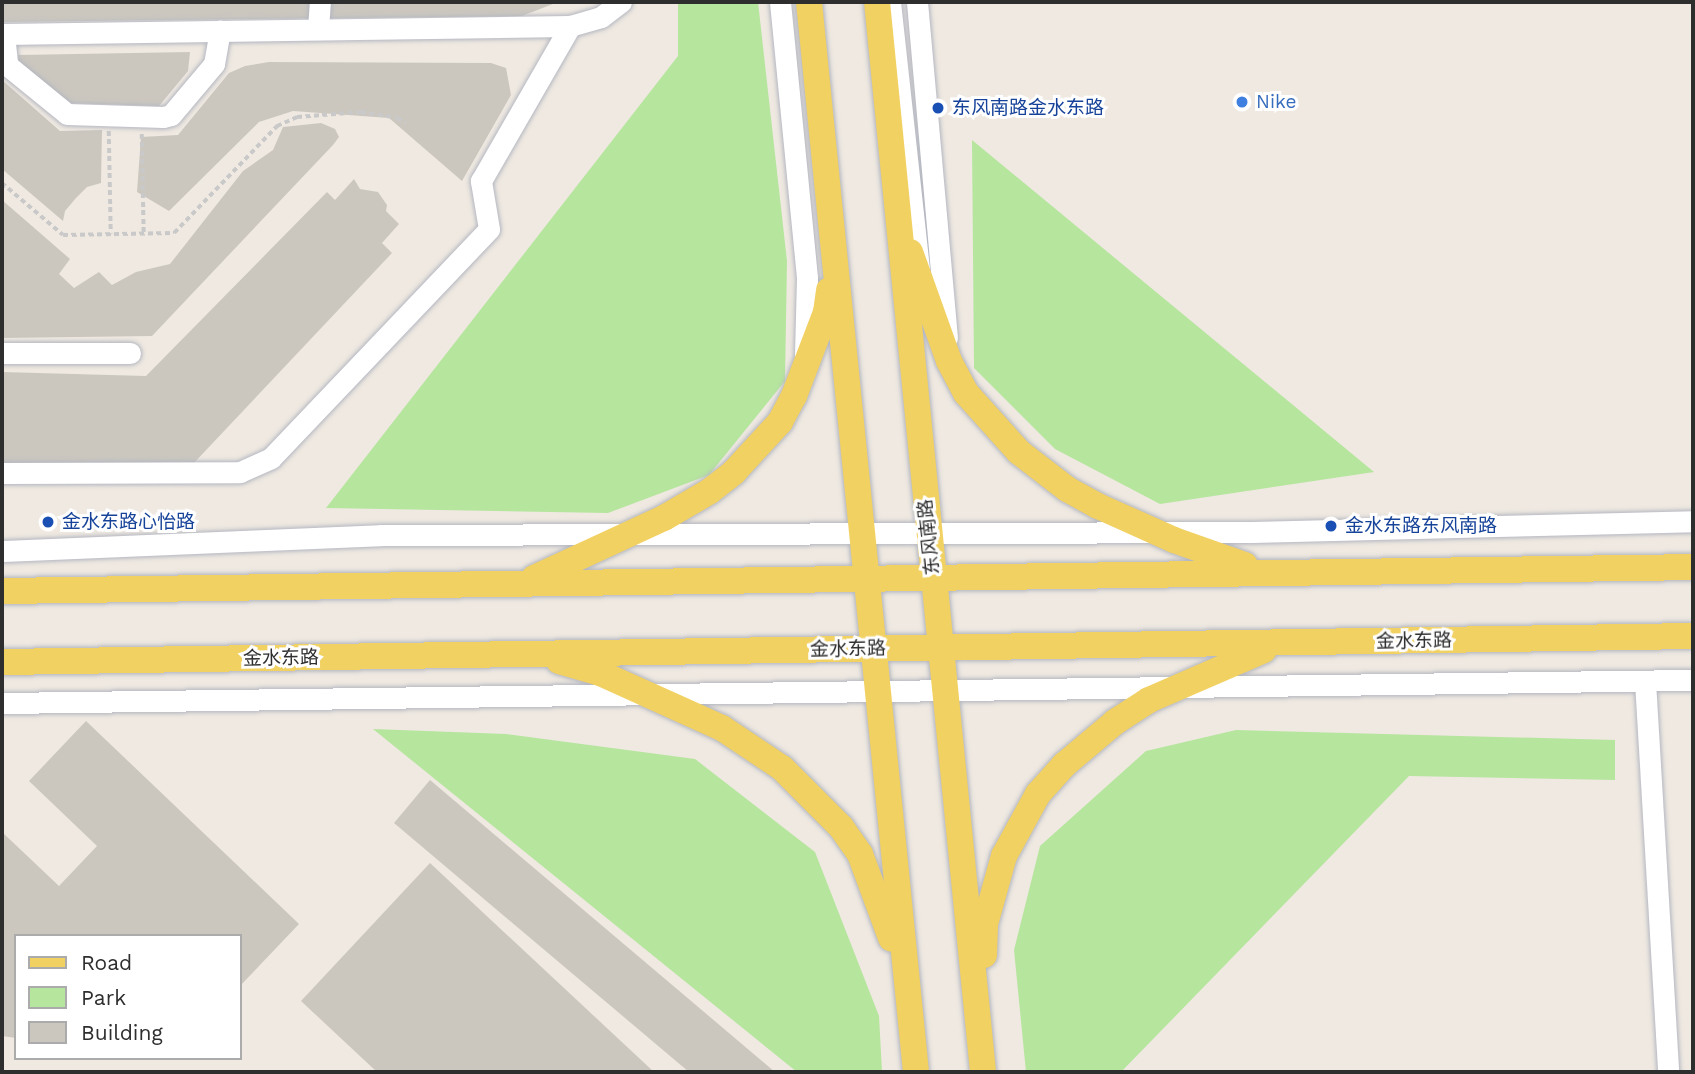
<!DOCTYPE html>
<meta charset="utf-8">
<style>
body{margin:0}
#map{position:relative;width:1695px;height:1074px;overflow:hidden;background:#efe9e1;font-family:"Work Sans","Noto Sans SC",sans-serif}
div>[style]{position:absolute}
.green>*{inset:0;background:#b6e59e}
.building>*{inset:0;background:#cbc7bf}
.path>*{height:3.5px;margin-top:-1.75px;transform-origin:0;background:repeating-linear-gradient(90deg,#c9c9c9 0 5px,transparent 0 8.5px)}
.roads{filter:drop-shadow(0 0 2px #b4b7c1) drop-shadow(0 0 2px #b4b7c1)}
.minor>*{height:21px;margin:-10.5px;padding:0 10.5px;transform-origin:10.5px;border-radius:10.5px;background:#fff}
.major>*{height:26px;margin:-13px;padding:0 13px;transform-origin:13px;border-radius:13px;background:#f2d163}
.dots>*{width:19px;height:19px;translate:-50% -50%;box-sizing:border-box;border:4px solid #fff;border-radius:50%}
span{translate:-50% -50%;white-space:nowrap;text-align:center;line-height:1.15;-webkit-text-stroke:6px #fff;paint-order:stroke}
.shop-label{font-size:19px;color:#366cbe}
.left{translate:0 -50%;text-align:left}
.transit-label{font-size:19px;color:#164399}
.street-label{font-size:19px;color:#2e2e2e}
.frame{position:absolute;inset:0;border:4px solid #2e2e2e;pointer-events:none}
.legend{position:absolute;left:14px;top:934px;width:228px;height:126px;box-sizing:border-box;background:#fff;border:2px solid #ababab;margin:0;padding:9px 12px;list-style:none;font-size:21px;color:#2e2e2e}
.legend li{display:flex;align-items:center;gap:14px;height:35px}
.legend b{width:35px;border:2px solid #ababab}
</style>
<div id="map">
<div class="green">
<i style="clip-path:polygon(678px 2px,758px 2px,787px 261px,785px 381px,709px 475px,608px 513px,326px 508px,678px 56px)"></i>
<i style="clip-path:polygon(972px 140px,1374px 472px,1160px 504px,1055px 449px,974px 368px)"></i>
<i style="clip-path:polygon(373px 729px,506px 734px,695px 759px,815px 852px,879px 1016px,882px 1072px,797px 1072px)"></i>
<i style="clip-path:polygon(1236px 730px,1615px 740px,1615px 780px,1409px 776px,1121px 1072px,1026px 1072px,1014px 950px,1040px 846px,1146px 751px)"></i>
</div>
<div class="building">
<i style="clip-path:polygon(2px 2px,558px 2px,522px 16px,2px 22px)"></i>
<i style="clip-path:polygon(190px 52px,188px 71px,159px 106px,65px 103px,19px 65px,18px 55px)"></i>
<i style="clip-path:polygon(269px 62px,491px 63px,506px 68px,511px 95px,462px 181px,389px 118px,293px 111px,259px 122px,169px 211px,137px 192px,141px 137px,178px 135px,229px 73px,245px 66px)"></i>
<i style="clip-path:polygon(2px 80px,60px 131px,102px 130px,101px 183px,87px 187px,76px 198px,65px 211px,63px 221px,2px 169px)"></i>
<i style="clip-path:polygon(321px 123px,335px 129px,339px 137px,333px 145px,152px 336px,2px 338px,2px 200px,70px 259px,59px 274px,74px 288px,99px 272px,112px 285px,136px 272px,170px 264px,243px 171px,273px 150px,283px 127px)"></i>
<i style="clip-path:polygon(354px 179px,360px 189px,378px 192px,387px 205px,386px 211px,399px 224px,382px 243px,392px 253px,192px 465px,2px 468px,2px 372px,146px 376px,327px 192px,335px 200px)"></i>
<i style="clip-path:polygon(86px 721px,299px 924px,240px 986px,240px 936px,16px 936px,16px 1038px,2px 1036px,2px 832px,59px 886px,97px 846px,29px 781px)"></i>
<i style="clip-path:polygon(430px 780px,775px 1072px,689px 1072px,394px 823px)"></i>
<i style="clip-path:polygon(430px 863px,654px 1072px,377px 1072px,301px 1001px)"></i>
</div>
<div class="path">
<i style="left:109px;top:131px;width:103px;rotate:88.9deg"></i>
<i style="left:142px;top:134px;width:100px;rotate:88.9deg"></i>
<i style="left:2px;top:183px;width:80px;rotate:40.4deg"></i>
<i style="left:63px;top:235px;width:111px;rotate:-1deg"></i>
<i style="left:174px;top:233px;width:149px;rotate:-46.1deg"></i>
<i style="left:277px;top:126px;width:22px;rotate:-24deg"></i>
<i style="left:297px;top:117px;width:64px;rotate:-4.5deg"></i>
<i style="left:361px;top:112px;width:36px;rotate:9deg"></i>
<i style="left:397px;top:118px;width:10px;rotate:29deg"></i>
</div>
<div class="roads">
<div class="minor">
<i style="left:780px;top:2px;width:277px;rotate:84.4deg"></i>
<i style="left:807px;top:278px;width:77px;rotate:91.5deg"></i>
<i style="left:890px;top:2px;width:269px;rotate:83.8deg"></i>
<i style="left:917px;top:2px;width:337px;rotate:84.9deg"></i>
<i style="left:318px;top:29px;width:27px;rotate:-86deg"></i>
<i style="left:2px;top:34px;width:568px;rotate:-0.81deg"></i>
<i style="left:570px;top:26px;width:32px;rotate:-16deg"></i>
<i style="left:601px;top:17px;width:25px;rotate:-37deg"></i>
<i style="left:4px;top:34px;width:31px;rotate:84deg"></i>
<i style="left:7px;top:65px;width:77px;rotate:39.2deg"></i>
<i style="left:67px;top:114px;width:96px;rotate:1.8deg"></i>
<i style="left:163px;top:117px;width:8px;rotate:-14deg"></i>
<i style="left:171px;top:115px;width:67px;rotate:-49.9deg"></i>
<i style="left:214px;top:64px;width:34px;rotate:-80deg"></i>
<i style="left:2px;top:353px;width:128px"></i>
<i style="left:2px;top:473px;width:238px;rotate:-0.2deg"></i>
<i style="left:240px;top:472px;width:34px;rotate:-24deg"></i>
<i style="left:271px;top:458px;width:316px;rotate:-46.4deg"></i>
<i style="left:489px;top:229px;width:49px;rotate:-99.5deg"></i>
<i style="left:481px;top:181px;width:179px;rotate:-60.1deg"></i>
<i style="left:2px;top:551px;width:379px;rotate:-2.4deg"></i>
<i style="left:381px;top:535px;width:871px;rotate:-0.2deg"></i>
<i style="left:1252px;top:532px;width:441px;rotate:-1.4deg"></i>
<i style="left:1645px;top:681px;width:392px;rotate:86.6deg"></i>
<i style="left:2px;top:703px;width:1691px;rotate:-0.78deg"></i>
</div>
<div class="major">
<i style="left:809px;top:2px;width:1075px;rotate:84.29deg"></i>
<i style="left:877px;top:2px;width:1075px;rotate:84.34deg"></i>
<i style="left:910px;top:252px;width:116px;rotate:70.3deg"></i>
<i style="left:949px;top:361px;width:36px;rotate:62deg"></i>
<i style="left:966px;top:393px;width:79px;rotate:48.1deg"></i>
<i style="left:1019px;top:452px;width:61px;rotate:37.6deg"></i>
<i style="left:1067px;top:489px;width:35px;rotate:29deg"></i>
<i style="left:1098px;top:506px;width:83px;rotate:24.1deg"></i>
<i style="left:1174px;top:540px;width:75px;rotate:19.4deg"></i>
<i style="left:534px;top:578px;width:143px;rotate:-24.8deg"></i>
<i style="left:664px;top:518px;width:53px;rotate:-30.4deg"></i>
<i style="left:710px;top:491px;width:31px;rotate:-38deg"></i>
<i style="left:734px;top:472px;width:68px;rotate:-47.4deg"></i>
<i style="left:780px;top:422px;width:30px;rotate:-62deg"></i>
<i style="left:794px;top:396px;width:90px;rotate:-69.1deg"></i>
<i style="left:826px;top:312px;width:22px;rotate:-82deg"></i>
<i style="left:2px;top:591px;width:1691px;rotate:-0.81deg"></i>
<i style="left:559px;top:661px;width:43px;rotate:16.3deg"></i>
<i style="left:600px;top:673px;width:134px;rotate:24.3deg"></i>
<i style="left:722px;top:728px;width:72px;rotate:33.7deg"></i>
<i style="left:782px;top:768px;width:83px;rotate:45deg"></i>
<i style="left:841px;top:827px;width:33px;rotate:55deg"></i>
<i style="left:860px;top:854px;width:90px;rotate:69.7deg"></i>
<i style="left:2px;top:662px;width:1691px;rotate:-0.88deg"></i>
<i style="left:984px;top:955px;width:31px;rotate:-88deg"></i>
<i style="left:985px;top:924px;width:71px;rotate:-74.4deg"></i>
<i style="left:1004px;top:856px;width:71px;rotate:-61.3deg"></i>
<i style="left:1038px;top:794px;width:39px;rotate:-48deg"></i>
<i style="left:1064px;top:765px;width:67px;rotate:-40.1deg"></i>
<i style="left:1115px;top:722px;width:40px;rotate:-32.9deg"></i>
<i style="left:1149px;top:700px;width:125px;rotate:-23.5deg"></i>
</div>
</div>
<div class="dots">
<i style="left:1242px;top:102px;background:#3f7fe0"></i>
<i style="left:938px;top:108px;background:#1a4fb4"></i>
<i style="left:48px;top:522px;background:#1a4fb4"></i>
<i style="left:1331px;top:526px;background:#1a4fb4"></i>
</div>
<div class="shop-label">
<span class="left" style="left:1256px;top:102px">Nike</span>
</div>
<div class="transit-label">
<span class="left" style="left:952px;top:108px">东风南路金水东路</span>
<span class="left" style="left:62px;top:522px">金水东路心怡路</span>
<span class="left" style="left:1345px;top:526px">金水东路东风南路</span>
</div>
<div class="street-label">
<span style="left:929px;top:537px;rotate:-96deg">东风南路</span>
<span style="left:1414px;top:641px;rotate:-1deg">金水东路</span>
<span style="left:848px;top:649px;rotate:-1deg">金水东路</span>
<span style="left:281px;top:658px;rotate:-1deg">金水东路</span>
</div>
<div class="frame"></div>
<ul class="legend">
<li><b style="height:9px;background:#f2d163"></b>Road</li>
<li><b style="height:19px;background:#b6e59e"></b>Park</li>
<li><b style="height:19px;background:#cbc7bf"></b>Building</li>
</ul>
</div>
